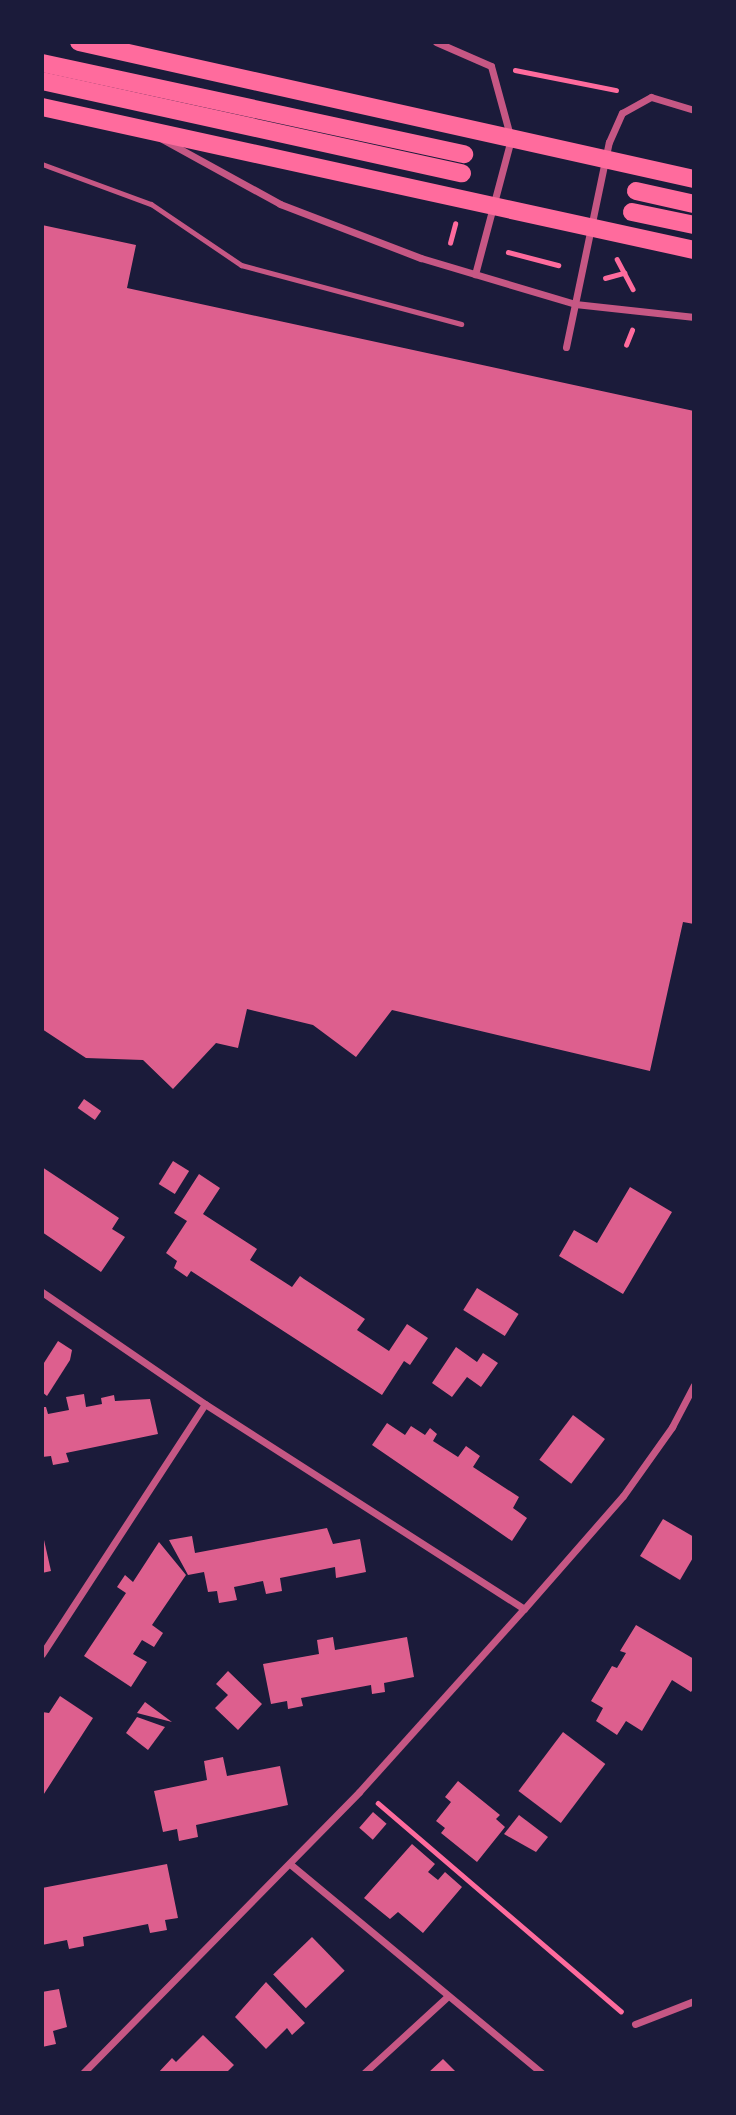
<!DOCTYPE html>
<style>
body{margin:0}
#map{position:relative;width:736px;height:2115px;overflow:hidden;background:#1b1b3a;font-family:"Archivo Narrow",sans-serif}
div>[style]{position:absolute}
.building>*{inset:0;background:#dd5f8e;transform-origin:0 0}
.path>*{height:4.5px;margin:-2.25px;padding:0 2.25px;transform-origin:2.25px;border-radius:2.25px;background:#ff6b9d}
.service>*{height:5px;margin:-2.5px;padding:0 2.5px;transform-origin:2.5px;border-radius:2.5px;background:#c65784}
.minor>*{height:7px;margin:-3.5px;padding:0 3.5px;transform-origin:3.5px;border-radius:3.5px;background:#c65784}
.primary>*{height:18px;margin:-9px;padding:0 9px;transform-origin:9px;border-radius:9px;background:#ff6b9d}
span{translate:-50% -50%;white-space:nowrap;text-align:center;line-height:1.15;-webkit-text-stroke:7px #1b1b3a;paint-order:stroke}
.frame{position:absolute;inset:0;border:44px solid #1b1b3a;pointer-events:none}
</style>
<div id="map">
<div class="building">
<i style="clip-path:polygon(42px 225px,136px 245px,127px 288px,694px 411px,694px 924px,683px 922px,650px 1071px,392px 1010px,356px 1057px,313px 1025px,247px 1009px,238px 1048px,216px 1043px,173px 1089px,143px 1060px,86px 1058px,42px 1029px)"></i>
<i style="left:84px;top:1099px;width:21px;height:11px;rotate:35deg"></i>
<i style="left:173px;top:1161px;width:19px;height:27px;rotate:32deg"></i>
<i style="clip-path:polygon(42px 1167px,119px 1218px,112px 1229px,125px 1237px,101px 1272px,42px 1232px)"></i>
<i style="clip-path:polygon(199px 1174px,220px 1188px,203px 1214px,257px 1249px,250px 1260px,292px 1287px,300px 1276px,304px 1279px,365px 1319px,357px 1330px,389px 1351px,407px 1324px,428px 1338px,410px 1365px,404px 1361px,382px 1395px,191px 1271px,187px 1277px,174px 1268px,177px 1261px,166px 1253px,187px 1221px,174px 1213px)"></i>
<i style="clip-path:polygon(630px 1187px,672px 1212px,623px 1294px,559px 1256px,574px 1230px,597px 1243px)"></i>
<i style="left:477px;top:1288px;width:49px;height:26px;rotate:32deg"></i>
<i style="clip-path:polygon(58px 1341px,72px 1350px,70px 1360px,47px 1396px,42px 1392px,42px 1366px)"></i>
<i style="clip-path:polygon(456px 1347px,477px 1362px,483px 1353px,498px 1363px,481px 1387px,467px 1377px,452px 1397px,432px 1383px)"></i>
<i style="clip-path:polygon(84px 1394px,86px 1407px,102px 1404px,101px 1398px,114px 1395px,115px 1401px,150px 1399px,158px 1434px,66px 1453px,69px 1462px,53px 1465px,51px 1456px,42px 1457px,42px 1407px,46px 1407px,48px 1414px,69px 1410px,66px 1397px)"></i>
<i style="left:573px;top:1415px;width:40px;height:56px;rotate:37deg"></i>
<i style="clip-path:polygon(387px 1423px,405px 1435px,411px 1426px,425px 1435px,430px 1428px,437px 1434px,433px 1441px,458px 1457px,466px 1446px,480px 1456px,473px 1467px,519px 1497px,513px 1508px,527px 1518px,512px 1541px,372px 1445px)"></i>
<i style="clip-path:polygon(663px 1519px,694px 1537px,694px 1556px,680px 1580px,640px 1556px)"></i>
<i style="clip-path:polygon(327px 1528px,333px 1544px,360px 1539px,366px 1572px,336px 1578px,335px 1567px,280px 1578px,282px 1591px,266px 1594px,263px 1581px,234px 1587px,237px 1600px,219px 1603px,217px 1591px,208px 1592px,204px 1572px,188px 1575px,169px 1540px,192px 1536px,195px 1553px)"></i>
<i style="clip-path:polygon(42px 1531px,51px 1571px,42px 1573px)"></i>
<i style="clip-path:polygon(159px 1542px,186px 1575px,152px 1625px,163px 1633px,154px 1647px,142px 1640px,133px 1654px,147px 1662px,131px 1687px,84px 1656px,126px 1593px,117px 1587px,125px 1575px,133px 1582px)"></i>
<i style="clip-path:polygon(636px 1625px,694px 1659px,694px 1687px,691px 1692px,672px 1680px,642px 1731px,626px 1721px,617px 1735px,596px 1721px,603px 1708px,591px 1701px,612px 1666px,617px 1668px,626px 1653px,620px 1651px)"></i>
<i style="clip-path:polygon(333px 1637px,335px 1650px,407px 1637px,414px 1677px,384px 1683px,385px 1692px,372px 1694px,371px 1685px,301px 1698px,303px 1706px,288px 1709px,287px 1701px,271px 1704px,263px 1664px,319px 1654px,317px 1640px)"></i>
<i style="clip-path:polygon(228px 1671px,262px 1704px,238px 1730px,215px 1708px,228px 1695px,216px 1684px)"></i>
<i style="clip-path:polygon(60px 1696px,93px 1718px,42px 1797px,42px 1712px,49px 1713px)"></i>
<i style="clip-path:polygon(145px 1702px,172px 1722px,137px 1713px)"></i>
<i style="clip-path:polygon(137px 1717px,165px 1727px,148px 1750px,126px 1733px)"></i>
<i style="left:563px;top:1732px;width:53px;height:74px;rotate:37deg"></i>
<i style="clip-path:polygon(223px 1757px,227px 1776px,280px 1766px,288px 1805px,196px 1825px,198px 1837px,179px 1841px,177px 1829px,163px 1832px,154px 1791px,207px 1780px,204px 1761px)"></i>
<i style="clip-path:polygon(458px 1781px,500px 1815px,496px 1819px,505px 1827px,477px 1862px,441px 1833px,445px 1828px,436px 1821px,451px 1802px,445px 1797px)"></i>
<i style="left:373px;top:1812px;width:18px;height:21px;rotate:41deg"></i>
<i style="clip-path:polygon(519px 1815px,548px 1837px,536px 1852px,504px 1834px)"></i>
<i style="clip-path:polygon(412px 1844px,435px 1864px,428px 1872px,438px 1880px,445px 1872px,462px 1887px,423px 1933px,398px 1912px,390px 1919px,364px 1898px)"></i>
<i style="clip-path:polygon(167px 1864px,178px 1918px,165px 1920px,167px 1930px,150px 1933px,148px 1924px,83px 1937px,84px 1946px,69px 1949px,67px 1940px,42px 1945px,42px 1888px)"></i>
<i style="left:312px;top:1937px;width:47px;height:54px;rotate:46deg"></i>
<i style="clip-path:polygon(266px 1982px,305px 2023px,292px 2035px,287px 2028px,266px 2049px,235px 2017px)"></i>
<i style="clip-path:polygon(59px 1989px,67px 2027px,53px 2031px,56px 2044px,42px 2047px,42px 1992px)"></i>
<i style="clip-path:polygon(203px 2035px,234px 2065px,226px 2073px,158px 2073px,172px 2058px,176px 2062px)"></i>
<i style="clip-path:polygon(443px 2059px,457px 2073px,428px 2073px)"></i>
</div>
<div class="path">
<i style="left:515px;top:70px;width:103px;rotate:11.2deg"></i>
<i style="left:450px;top:243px;width:20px;rotate:-75deg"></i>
<i style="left:508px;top:252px;width:52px;rotate:14.6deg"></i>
<i style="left:617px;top:259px;width:34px;rotate:62deg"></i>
<i style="left:605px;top:278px;width:20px;rotate:-15deg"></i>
<i style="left:626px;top:345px;width:16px;rotate:-68deg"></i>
<i style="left:378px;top:1803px;width:320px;rotate:40.6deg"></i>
</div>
<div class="service">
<i style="left:42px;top:164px;width:116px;rotate:20.2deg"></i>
<i style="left:151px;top:204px;width:109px;rotate:34.1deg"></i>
<i style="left:241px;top:265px;width:228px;rotate:15deg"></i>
</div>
<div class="minor">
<i style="left:436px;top:42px;width:60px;rotate:23.6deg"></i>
<i style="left:491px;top:66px;width:76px;rotate:74.7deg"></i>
<i style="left:511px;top:139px;width:140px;rotate:104.9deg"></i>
<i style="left:162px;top:139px;width:135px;rotate:28.8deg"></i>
<i style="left:280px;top:204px;width:151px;rotate:21deg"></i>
<i style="left:421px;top:258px;width:161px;rotate:16.6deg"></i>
<i style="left:575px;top:304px;width:120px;rotate:6.2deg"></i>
<i style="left:566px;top:347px;width:209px;rotate:-78.2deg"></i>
<i style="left:609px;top:142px;width:32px;rotate:-66deg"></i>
<i style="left:622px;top:113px;width:33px;rotate:-29deg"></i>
<i style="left:651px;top:97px;width:45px;rotate:16.8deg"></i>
<i style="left:42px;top:1292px;width:198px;rotate:34.5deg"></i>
<i style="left:205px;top:1404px;width:379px;rotate:32.7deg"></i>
<i style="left:42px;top:1654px;width:298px;rotate:-56.9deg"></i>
<i style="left:290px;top:1864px;width:327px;rotate:39.7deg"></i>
<i style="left:635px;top:2024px;width:63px;rotate:-21.3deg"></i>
<i style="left:83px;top:2073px;width:394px;rotate:-45.5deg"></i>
<i style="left:359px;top:1792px;width:246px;rotate:-48deg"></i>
<i style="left:524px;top:1609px;width:150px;rotate:-48.8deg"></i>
<i style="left:623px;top:1496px;width:85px;rotate:-54.6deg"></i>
<i style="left:672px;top:1427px;width:47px;rotate:-62.4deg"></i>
<i style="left:364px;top:2073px;width:113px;rotate:-42.5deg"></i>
</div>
<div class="primary">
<i style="left:79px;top:42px;width:630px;rotate:12.56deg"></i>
<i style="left:42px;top:63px;width:432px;rotate:12.2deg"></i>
<i style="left:42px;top:81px;width:430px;rotate:12.4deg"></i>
<i style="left:42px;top:107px;width:667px;rotate:12.37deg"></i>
<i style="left:636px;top:191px;width:59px;rotate:12.6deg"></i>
<i style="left:632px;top:212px;width:63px;rotate:11.8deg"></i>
</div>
<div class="frame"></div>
</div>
